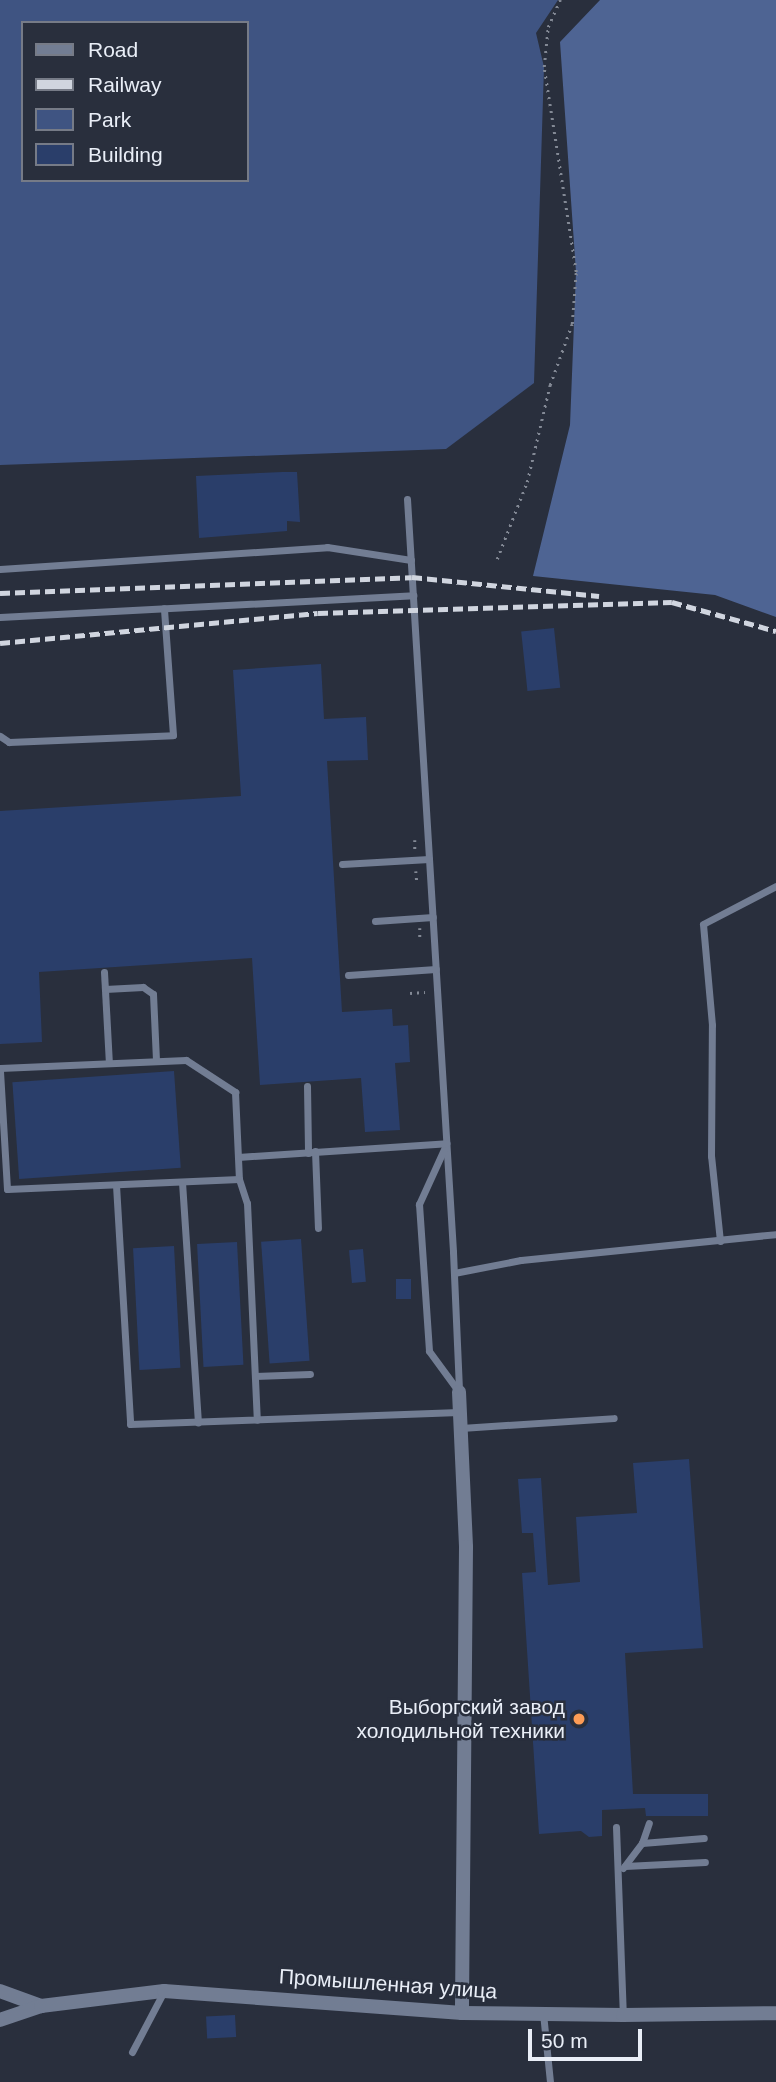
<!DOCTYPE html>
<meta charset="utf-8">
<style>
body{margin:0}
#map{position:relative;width:776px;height:2082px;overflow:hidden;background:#292f3d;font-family:Arial,sans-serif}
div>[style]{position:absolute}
.green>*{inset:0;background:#3f5482}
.forest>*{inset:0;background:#4e6493}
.building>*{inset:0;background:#2a3e6a;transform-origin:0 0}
.path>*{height:2.5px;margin-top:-1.25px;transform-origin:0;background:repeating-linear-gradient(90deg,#838995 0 2px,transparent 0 7px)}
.service>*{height:7px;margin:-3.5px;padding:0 3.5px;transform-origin:3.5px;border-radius:3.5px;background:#727d93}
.minor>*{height:14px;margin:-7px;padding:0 7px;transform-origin:7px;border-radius:7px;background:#727d93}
.tertiary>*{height:14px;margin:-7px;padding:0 7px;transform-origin:7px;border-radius:7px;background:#727d93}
.rail>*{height:4.5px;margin-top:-2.25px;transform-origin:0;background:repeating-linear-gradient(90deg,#d0d5df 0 10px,transparent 0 15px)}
.dots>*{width:19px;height:19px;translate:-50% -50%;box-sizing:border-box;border:4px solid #292f3d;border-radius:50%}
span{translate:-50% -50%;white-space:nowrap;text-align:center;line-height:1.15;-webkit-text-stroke:5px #292f3d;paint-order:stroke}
.poi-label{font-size:21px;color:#e9eef7}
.right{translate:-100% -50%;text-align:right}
.street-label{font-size:21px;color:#e9eef7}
.legend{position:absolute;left:21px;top:21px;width:228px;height:161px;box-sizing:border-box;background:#292f3d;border:2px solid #767b87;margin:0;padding:9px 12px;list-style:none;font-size:21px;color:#e9eef7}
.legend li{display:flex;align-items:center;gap:14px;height:35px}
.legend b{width:35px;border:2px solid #767b87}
.scale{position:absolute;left:528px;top:2029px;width:114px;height:32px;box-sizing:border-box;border:4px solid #e9eef7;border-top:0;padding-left:9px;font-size:21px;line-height:24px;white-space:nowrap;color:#e9eef7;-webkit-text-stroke:5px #292f3d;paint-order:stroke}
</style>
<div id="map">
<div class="green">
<i style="clip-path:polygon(evenodd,0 0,558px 0,536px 33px,544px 67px,534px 383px,446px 449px,0 465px,0 0,23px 23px,247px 23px,247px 180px,23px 180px,23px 23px)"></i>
</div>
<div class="forest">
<i style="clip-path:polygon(600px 0,776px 0,776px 617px,715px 595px,533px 576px,570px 425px,576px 272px,560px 42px)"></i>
</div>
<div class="building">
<i style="clip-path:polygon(283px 472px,297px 472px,300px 522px,287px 521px,287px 531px,199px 538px,196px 476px)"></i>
<i style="left:554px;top:628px;width:60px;height:33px;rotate:84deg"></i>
<i style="clip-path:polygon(321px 664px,324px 719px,366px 717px,368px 760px,327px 761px,342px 1012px,392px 1009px,393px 1026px,408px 1025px,410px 1062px,395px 1063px,400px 1130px,365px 1132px,361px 1078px,260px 1085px,252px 958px,39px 972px,42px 1042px,0 1044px,0 811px,241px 796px,233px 670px)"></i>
<i style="left:174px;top:1071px;width:97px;height:162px;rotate:86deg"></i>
<i style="left:301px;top:1239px;width:122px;height:40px;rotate:86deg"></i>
<i style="left:237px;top:1242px;width:123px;height:40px;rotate:87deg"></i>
<i style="left:174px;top:1246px;width:122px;height:41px;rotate:87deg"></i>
<i style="left:363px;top:1249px;width:33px;height:14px;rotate:85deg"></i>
<i style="left:396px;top:1279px;width:15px;height:20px"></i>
<i style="clip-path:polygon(689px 1459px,703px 1648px,625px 1653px,633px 1794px,708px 1794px,708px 1816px,646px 1816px,645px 1808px,602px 1810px,602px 1836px,589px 1837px,581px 1831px,539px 1834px,522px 1573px,536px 1572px,533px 1533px,522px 1533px,518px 1479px,541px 1478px,548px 1585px,580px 1582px,576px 1517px,637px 1513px,633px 1463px)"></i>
<i style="left:235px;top:2015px;width:22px;height:29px;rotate:87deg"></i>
</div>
<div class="path">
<i style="left:497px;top:559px;width:83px;rotate:-68.7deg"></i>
<i style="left:527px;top:482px;width:100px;rotate:-76.7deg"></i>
<i style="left:550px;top:385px;width:65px;rotate:-70.2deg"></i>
<i style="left:572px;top:324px;width:52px;rotate:-85.6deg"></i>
<i style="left:576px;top:272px;width:207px;rotate:-98.9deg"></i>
<i style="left:544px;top:67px;width:40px;rotate:-84.3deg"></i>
<i style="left:548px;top:27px;width:30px;rotate:-66deg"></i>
<i style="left:415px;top:840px;width:11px;rotate:90deg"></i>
<i style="left:416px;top:871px;width:11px;rotate:85deg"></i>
<i style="left:420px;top:928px;width:9px;rotate:90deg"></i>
<i style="left:410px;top:993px;width:15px;rotate:-4deg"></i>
</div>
<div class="service">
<i style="left:407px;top:499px;width:754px;rotate:86.5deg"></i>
<i style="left:453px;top:1252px;width:140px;rotate:87.5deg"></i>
<i style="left:0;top:569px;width:328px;rotate:-3.8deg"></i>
<i style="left:327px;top:547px;width:85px;rotate:8.8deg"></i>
<i style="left:0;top:617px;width:414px;rotate:-3deg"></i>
<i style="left:0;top:736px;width:11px;rotate:34deg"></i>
<i style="left:9px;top:742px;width:164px;rotate:-2.4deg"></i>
<i style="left:173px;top:735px;width:127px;rotate:-94.1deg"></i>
<i style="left:342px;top:864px;width:87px;rotate:-3.3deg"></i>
<i style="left:375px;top:921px;width:58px;rotate:-3.9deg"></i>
<i style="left:104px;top:972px;width:91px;rotate:86.9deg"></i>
<i style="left:348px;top:975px;width:88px;rotate:-3.9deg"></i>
<i style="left:105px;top:989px;width:38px;rotate:-3deg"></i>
<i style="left:143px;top:987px;width:12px;rotate:35deg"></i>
<i style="left:153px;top:994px;width:67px;rotate:87.4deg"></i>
<i style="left:0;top:1068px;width:186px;rotate:-2.5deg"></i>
<i style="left:186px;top:1060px;width:59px;rotate:33.1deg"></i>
<i style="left:235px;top:1092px;width:87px;rotate:87.4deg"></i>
<i style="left:239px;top:1179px;width:232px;rotate:177.5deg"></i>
<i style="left:7px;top:1189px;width:118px;rotate:-93.4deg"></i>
<i style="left:307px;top:1086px;width:67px;rotate:89.1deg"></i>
<i style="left:445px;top:1147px;width:63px;rotate:114.5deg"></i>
<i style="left:419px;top:1204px;width:147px;rotate:86.1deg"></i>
<i style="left:429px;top:1351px;width:51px;rotate:53.8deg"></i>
<i style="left:315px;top:1151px;width:77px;rotate:87.8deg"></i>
<i style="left:238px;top:1157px;width:209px;rotate:-3.8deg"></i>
<i style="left:239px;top:1179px;width:25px;rotate:72deg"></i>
<i style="left:247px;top:1203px;width:217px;rotate:87.4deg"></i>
<i style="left:182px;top:1182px;width:241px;rotate:86.2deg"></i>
<i style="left:116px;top:1185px;width:239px;rotate:86.6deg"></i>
<i style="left:130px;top:1424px;width:329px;rotate:-2.1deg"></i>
<i style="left:720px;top:1241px;width:85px;rotate:-96deg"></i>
<i style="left:711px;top:1156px;width:131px;rotate:-89.6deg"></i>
<i style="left:712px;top:1025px;width:101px;rotate:-95.1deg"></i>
<i style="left:703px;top:924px;width:82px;rotate:-27.5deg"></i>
<i style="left:454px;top:1273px;width:68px;rotate:-11deg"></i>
<i style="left:521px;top:1260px;width:256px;rotate:-5.8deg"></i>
<i style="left:255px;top:1376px;width:55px;rotate:-2.1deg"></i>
<i style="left:461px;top:1428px;width:153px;rotate:-3.7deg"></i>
<i style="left:616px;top:1827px;width:188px;rotate:87.9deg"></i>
<i style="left:642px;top:1843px;width:62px;rotate:-4.6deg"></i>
<i style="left:625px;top:1866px;width:80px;rotate:-2.9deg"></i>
<i style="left:623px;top:1868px;width:31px;rotate:-53deg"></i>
<i style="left:642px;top:1843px;width:21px;rotate:-71deg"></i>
<i style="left:543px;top:2013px;width:69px;rotate:84.2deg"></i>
<i style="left:132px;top:2052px;width:69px;rotate:-62.3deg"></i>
</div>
<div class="minor">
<i style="left:459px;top:1392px;width:155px;rotate:87.4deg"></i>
<i style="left:466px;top:1547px;width:466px;rotate:90.5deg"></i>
<i style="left:0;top:1991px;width:44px;rotate:20.1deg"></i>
</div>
<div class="tertiary">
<i style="left:0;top:2020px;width:43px;rotate:-18.9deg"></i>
<i style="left:41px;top:2006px;width:124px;rotate:-7deg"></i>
<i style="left:164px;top:1991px;width:299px;rotate:4.2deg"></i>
<i style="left:462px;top:2013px;width:161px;rotate:0.7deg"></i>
<i style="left:623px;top:2015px;width:153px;rotate:-0.7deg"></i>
</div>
<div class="rail">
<i style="left:0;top:593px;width:412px;rotate:-2.2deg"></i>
<i style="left:412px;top:577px;width:188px;rotate:5.8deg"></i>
<i style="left:0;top:643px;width:319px;rotate:-5.4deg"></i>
<i style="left:318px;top:613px;width:354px;rotate:-1.8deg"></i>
<i style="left:672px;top:602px;width:108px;rotate:15.6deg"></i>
</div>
<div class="dots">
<i style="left:579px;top:1719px;background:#fd9c56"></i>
</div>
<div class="poi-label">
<span class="right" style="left:565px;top:1719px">Выборгский завод<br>холодильной техники</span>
</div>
<div class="street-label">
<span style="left:388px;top:1984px;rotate:4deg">Промышленная улица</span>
</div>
<ul class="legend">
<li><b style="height:9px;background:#727d93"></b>Road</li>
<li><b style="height:9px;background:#d0d5df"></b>Railway</li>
<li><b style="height:19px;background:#3f5482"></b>Park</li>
<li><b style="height:19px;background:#2a3e6a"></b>Building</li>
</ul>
<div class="scale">50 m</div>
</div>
